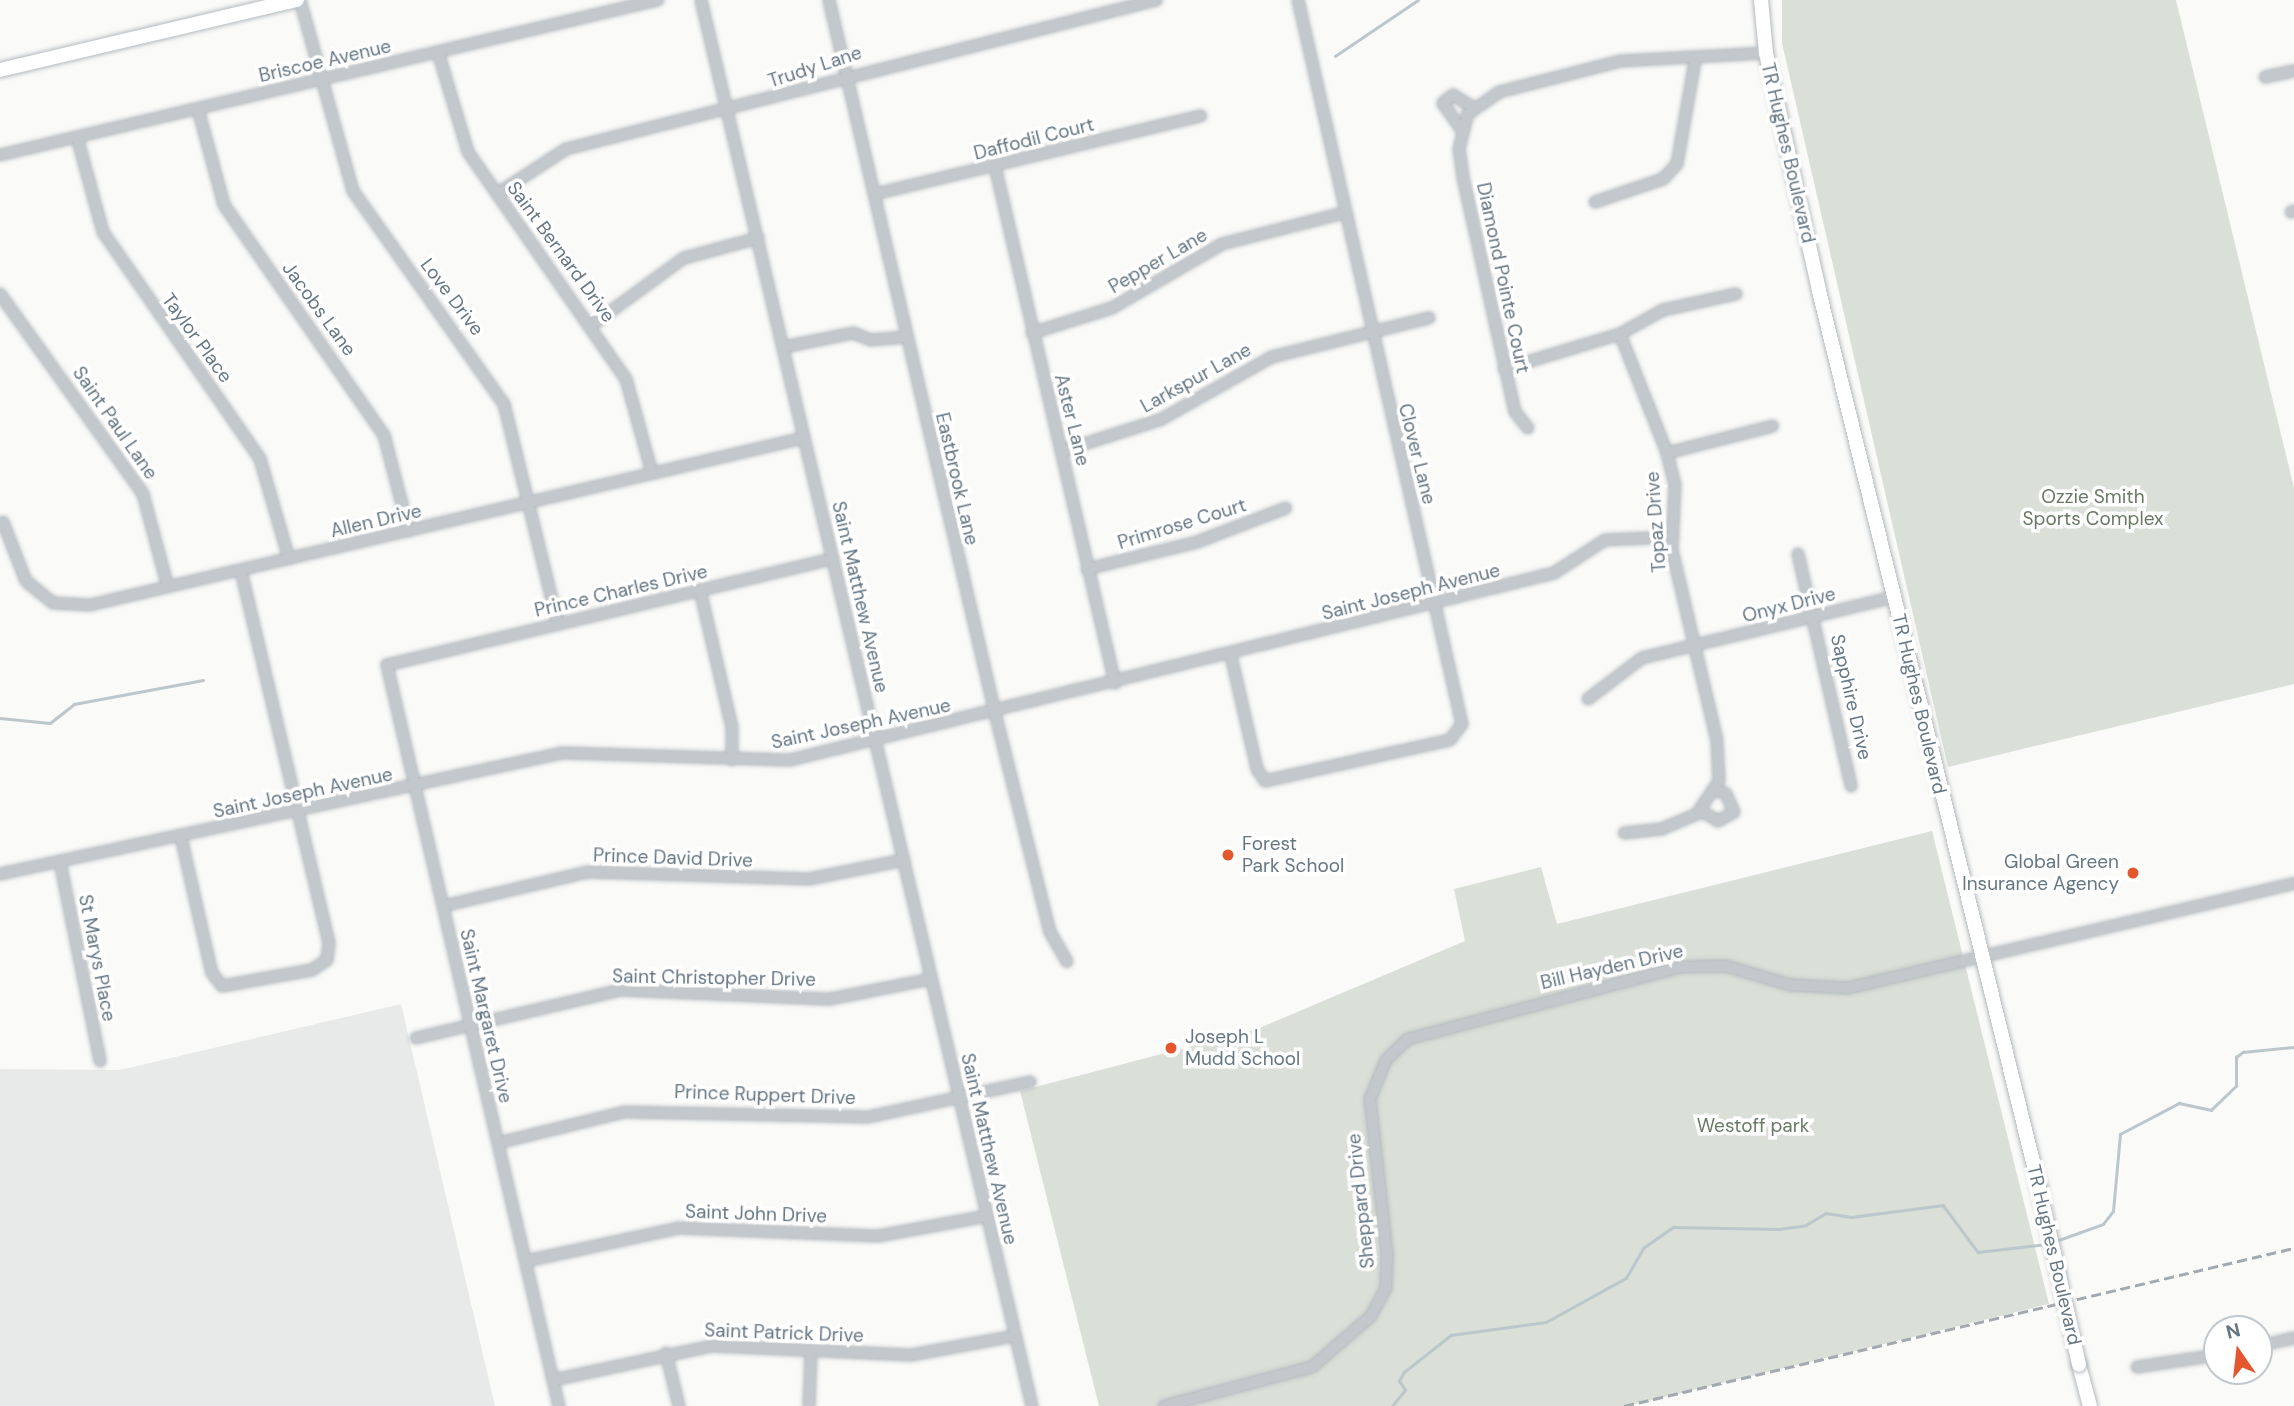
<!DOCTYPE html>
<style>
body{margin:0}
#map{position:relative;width:2294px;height:1406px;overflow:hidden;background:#fafaf8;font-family:"DM Sans",sans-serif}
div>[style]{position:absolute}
.built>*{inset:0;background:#e8e9e9}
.green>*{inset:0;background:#dadfd7}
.stream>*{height:2.5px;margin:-1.25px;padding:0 1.25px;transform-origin:1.25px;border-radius:1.25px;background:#bbc7cb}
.roads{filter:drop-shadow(0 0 2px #b3babf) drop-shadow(0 0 2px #b3babf)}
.street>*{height:10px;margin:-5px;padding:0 5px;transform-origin:5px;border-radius:5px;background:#c3c8cc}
.secondary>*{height:14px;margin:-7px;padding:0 7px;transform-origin:7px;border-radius:7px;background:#fff}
.rail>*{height:2.5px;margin-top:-1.25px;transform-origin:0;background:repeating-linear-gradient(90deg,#a2aab0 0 10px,transparent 0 15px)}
.bridges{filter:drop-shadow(0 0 2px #b3babf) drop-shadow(0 0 2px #b3babf)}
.secondary-bridge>*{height:14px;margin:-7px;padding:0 7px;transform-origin:7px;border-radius:7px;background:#fff}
.dots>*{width:19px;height:19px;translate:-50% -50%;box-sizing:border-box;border:4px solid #fff;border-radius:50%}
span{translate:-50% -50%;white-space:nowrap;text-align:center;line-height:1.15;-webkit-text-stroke:7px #fff;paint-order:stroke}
.street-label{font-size:19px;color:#657683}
.park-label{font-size:19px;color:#687a64}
.poi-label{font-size:19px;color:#657683}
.left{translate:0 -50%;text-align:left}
.right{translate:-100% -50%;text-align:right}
.north{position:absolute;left:2203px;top:1315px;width:70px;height:70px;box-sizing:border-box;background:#fff;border:2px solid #c1c8cd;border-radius:50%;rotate:346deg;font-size:19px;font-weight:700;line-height:28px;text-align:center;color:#657683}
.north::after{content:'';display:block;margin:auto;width:24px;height:32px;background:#e4572e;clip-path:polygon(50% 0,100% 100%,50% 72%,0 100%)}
</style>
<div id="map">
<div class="built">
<i style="clip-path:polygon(401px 1004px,495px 1406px,0 1406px,0 1069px,120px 1070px)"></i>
</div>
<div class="green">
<i style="clip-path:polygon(1782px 0,2176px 0,2294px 488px,2294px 684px,1948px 767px,1782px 43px)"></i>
<i style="clip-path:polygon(1932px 831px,2049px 1304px,1627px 1406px,1099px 1406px,1020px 1091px,1257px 1029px,1465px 941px,1454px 889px,1541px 867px,1557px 924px)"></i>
</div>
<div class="stream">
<i style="left:1335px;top:56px;width:100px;rotate:-34deg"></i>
<i style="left:0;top:718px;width:50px;rotate:5.7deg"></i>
<i style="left:50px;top:723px;width:31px;rotate:-38deg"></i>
<i style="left:74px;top:704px;width:131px;rotate:-10.5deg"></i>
<i style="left:2056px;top:1241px;width:50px;rotate:-19.9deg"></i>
<i style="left:2103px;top:1224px;width:16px;rotate:-52deg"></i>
<i style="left:2113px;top:1211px;width:77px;rotate:-84.8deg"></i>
<i style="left:2120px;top:1134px;width:67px;rotate:-27.7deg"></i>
<i style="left:2179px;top:1103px;width:33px;rotate:12deg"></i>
<i style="left:2211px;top:1110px;width:35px;rotate:-44deg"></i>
<i style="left:2236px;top:1086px;width:29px;rotate:-90deg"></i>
<i style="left:2236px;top:1057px;width:9px;rotate:-36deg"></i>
<i style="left:2243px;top:1052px;width:51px;rotate:-5.6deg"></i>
<i style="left:1392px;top:1406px;width:21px;rotate:-51deg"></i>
<i style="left:1405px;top:1390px;width:11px;rotate:-124deg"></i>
<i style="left:1399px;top:1381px;width:10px;rotate:-61deg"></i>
<i style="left:1404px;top:1372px;width:60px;rotate:-38.2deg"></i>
<i style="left:1451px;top:1335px;width:96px;rotate:-7.8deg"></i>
<i style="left:1546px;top:1322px;width:91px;rotate:-28.8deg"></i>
<i style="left:1626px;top:1278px;width:34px;rotate:-60deg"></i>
<i style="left:1643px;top:1248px;width:37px;rotate:-35deg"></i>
<i style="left:1673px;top:1227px;width:106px;rotate:1.1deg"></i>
<i style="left:1779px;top:1229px;width:27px;rotate:-8deg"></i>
<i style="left:1806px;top:1225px;width:23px;rotate:-31deg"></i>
<i style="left:1826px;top:1213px;width:25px;rotate:9deg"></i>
<i style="left:1851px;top:1217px;width:93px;rotate:-7.4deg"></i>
<i style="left:1943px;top:1205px;width:59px;rotate:53.3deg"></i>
<i style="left:1978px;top:1252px;width:69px;rotate:-6.6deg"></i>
</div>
<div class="roads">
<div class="street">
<i style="left:300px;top:0;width:198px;rotate:74.5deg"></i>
<i style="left:353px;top:191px;width:261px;rotate:54.7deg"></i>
<i style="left:504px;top:404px;width:227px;rotate:76.2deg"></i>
<i style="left:701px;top:0;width:1444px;rotate:76.75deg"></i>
<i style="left:829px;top:0;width:732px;rotate:76.89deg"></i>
<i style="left:995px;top:713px;width:226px;rotate:75.9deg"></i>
<i style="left:1050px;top:932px;width:34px;rotate:60deg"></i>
<i style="left:438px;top:52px;width:104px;rotate:73.3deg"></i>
<i style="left:468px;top:152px;width:277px;rotate:55.2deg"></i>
<i style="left:626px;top:379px;width:98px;rotate:74.5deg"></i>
<i style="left:2265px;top:77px;width:30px;rotate:-12deg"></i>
<i style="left:198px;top:109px;width:99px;rotate:74.8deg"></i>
<i style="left:224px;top:205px;width:280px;rotate:55.2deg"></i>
<i style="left:384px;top:435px;width:99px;rotate:75.4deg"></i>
<i style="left:1461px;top:129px;width:32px;rotate:-125deg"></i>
<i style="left:1443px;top:103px;width:13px;rotate:-39deg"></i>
<i style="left:1453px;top:95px;width:25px;rotate:32deg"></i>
<i style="left:77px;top:137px;width:98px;rotate:74.7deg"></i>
<i style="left:103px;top:232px;width:276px;rotate:55.3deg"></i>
<i style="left:260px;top:459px;width:104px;rotate:73.8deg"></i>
<i style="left:0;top:155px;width:676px;rotate:-13.26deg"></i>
<i style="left:995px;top:166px;width:531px;rotate:76.93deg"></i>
<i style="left:497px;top:194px;width:82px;rotate:-33.1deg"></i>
<i style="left:566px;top:149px;width:609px;rotate:-14.17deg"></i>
<i style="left:875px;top:194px;width:335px;rotate:-13.5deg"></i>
<i style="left:1595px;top:202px;width:72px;rotate:-18.7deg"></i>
<i style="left:1663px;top:179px;width:21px;rotate:-47deg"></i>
<i style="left:1677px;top:164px;width:105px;rotate:-80.1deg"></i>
<i style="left:2291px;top:212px;width:3px;rotate:-18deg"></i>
<i style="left:0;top:294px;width:246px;rotate:54.4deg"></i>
<i style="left:143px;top:494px;width:96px;rotate:75deg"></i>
<i style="left:592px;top:325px;width:114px;rotate:-36.1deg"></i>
<i style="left:684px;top:258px;width:77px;rotate:-15.1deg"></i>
<i style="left:1032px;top:333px;width:84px;rotate:-17.4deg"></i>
<i style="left:1112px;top:308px;width:127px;rotate:-30.2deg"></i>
<i style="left:1222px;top:244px;width:126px;rotate:-14.3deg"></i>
<i style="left:1620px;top:334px;width:49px;rotate:-29.2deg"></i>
<i style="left:1663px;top:310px;width:75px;rotate:-12.4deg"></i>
<i style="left:784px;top:347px;width:70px;rotate:-11.5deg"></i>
<i style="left:853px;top:333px;width:19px;rotate:21deg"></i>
<i style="left:871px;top:340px;width:35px;rotate:-5deg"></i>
<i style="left:1504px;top:369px;width:121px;rotate:-16.8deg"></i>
<i style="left:1620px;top:334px;width:128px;rotate:68.4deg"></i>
<i style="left:1667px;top:453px;width:32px;rotate:76deg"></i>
<i style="left:1675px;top:484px;width:66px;rotate:92.6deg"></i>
<i style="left:1672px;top:550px;width:196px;rotate:76.7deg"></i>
<i style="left:1717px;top:741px;width:40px;rotate:87.1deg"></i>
<i style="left:1719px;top:781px;width:40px;rotate:124deg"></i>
<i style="left:1697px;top:814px;width:38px;rotate:157deg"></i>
<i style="left:1662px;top:829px;width:38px;rotate:174deg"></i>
<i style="left:1528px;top:428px;width:21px;rotate:-129deg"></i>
<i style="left:1515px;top:412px;width:241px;rotate:-102.5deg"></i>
<i style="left:1463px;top:177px;width:28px;rotate:-98deg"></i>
<i style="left:1459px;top:149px;width:36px;rotate:-76deg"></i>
<i style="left:1468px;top:114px;width:38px;rotate:-35deg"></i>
<i style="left:1499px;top:92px;width:126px;rotate:-14.3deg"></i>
<i style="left:1621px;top:61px;width:145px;rotate:-3.2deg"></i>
<i style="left:1062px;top:451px;width:103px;rotate:-17.6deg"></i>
<i style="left:1160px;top:420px;width:129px;rotate:-29.4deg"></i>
<i style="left:1272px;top:357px;width:162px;rotate:-14deg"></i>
<i style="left:1667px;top:453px;width:109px;rotate:-14.3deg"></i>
<i style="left:3px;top:522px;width:63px;rotate:68.7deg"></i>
<i style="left:26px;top:581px;width:35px;rotate:39deg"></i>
<i style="left:53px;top:603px;width:37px;rotate:3deg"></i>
<i style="left:90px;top:605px;width:732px;rotate:-13.18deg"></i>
<i style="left:1798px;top:554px;width:238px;rotate:77.1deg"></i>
<i style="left:1087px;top:569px;width:113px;rotate:-13.8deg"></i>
<i style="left:1197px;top:542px;width:95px;rotate:-20.9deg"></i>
<i style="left:700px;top:590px;width:141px;rotate:76.9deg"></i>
<i style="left:732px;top:727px;width:33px;rotate:90deg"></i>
<i style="left:1231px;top:656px;width:116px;rotate:77deg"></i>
<i style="left:1257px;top:769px;width:14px;rotate:56deg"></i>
<i style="left:1265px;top:781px;width:189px;rotate:-12.5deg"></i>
<i style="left:1450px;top:740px;width:20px;rotate:-53deg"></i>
<i style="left:1462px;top:724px;width:742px;rotate:-102.76deg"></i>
<i style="left:1588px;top:699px;width:68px;rotate:-37.2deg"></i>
<i style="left:1642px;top:658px;width:259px;rotate:-13.6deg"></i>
<i style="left:1701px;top:811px;width:20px;rotate:30deg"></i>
<i style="left:1718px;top:821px;width:18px;rotate:-29deg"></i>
<i style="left:1734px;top:812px;width:20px;rotate:-114deg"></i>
<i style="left:1726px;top:794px;width:11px;rotate:-158deg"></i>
<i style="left:181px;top:837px;width:139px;rotate:77.2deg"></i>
<i style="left:212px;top:973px;width:16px;rotate:52deg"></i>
<i style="left:222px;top:986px;width:91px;rotate:-10.1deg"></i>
<i style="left:312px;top:970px;width:18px;rotate:-34deg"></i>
<i style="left:327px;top:960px;width:17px;rotate:-83deg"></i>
<i style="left:329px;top:943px;width:382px;rotate:-103.3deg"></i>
<i style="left:60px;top:862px;width:203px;rotate:78.6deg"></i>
<i style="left:0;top:874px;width:575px;rotate:-12.15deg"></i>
<i style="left:562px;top:753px;width:228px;rotate:1.8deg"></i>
<i style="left:790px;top:760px;width:787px;rotate:-13.75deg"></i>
<i style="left:1554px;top:573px;width:61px;rotate:-32.9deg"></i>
<i style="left:1605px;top:540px;width:67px;rotate:-2.6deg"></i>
<i style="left:443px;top:906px;width:149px;rotate:-13.2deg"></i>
<i style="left:588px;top:872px;width:221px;rotate:1.8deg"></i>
<i style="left:809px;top:879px;width:97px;rotate:-11.3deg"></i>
<i style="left:416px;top:1038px;width:210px;rotate:-13.2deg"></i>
<i style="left:620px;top:990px;width:210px;rotate:2.5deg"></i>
<i style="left:830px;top:999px;width:103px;rotate:-11.2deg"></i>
<i style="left:498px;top:1143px;width:130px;rotate:-13.8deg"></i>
<i style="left:624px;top:1112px;width:244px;rotate:1.2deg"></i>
<i style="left:868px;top:1117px;width:166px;rotate:-12.2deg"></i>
<i style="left:526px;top:1261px;width:156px;rotate:-12.2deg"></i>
<i style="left:678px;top:1228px;width:200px;rotate:2.3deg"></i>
<i style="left:878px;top:1236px;width:111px;rotate:-10.4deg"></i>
<i style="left:2259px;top:1346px;width:36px;rotate:-13deg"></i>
<i style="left:666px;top:1353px;width:55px;rotate:76.2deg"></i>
<i style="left:2137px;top:1367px;width:81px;rotate:-8.5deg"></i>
<i style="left:553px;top:1380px;width:163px;rotate:-12.1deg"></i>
<i style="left:712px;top:1346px;width:199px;rotate:2.6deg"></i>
<i style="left:911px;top:1355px;width:106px;rotate:-10.4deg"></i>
<i style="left:559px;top:1406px;width:761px;rotate:-103.07deg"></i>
<i style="left:387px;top:665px;width:458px;rotate:-13.4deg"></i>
<i style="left:809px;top:1406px;width:55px;rotate:-87.9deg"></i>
<i style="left:1164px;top:1406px;width:153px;rotate:-14.8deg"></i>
<i style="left:1312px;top:1367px;width:78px;rotate:-40.8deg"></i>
<i style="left:1371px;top:1316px;width:32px;rotate:-62deg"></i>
<i style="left:1386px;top:1288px;width:35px;rotate:-88deg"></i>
<i style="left:1387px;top:1253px;width:155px;rotate:-96.3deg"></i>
<i style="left:1370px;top:1099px;width:42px;rotate:-67.7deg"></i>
<i style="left:1386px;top:1060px;width:30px;rotate:-44deg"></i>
<i style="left:1408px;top:1039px;width:282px;rotate:-14.8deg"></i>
<i style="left:1681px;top:967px;width:45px;rotate:-1.3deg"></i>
<i style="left:1726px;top:966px;width:67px;rotate:16.5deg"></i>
<i style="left:1790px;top:985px;width:58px;rotate:3deg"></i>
<i style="left:1848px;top:988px;width:458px;rotate:-13.2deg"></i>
</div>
<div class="secondary">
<i style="left:1761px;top:0;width:53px;rotate:84.6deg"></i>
<i style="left:1766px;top:53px;width:244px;rotate:77.4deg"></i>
<i style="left:1819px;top:291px;width:923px;rotate:76.2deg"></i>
<i style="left:0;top:70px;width:305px;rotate:-13.3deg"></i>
<i style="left:2079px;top:1365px;width:42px;rotate:75deg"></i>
</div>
</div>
<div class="rail">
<i style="left:1624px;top:1406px;width:688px;rotate:-13.27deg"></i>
</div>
<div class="bridges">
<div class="secondary-bridge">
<i style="left:2039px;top:1187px;width:182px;rotate:77.3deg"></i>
</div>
</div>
<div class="dots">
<i style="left:1228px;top:855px;background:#e4572e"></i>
<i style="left:2133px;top:873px;background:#e4572e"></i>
<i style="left:1171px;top:1048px;background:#e4572e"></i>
</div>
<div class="street-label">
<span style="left:325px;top:61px;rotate:-13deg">Briscoe Avenue</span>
<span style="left:815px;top:67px;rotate:-18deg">Trudy Lane</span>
<span style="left:1034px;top:139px;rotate:-14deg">Daffodil Court</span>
<span style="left:1788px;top:153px;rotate:77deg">TR Hughes Boulevard</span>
<span style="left:561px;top:252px;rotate:54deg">Saint Bernard Drive</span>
<span style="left:1158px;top:261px;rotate:-30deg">Pepper Lane</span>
<span style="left:1503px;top:278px;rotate:78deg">Diamond Pointe Court</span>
<span style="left:452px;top:297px;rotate:53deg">Love Drive</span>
<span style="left:319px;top:309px;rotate:54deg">Jacobs Lane</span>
<span style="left:197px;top:338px;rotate:54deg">Taylor Place</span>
<span style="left:1196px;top:378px;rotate:-29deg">Larkspur Lane</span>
<span style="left:1072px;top:420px;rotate:76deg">Aster Lane</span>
<span style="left:115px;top:423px;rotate:55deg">Saint Paul Lane</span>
<span style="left:1417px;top:454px;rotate:76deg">Clover Lane</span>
<span style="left:957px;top:479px;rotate:77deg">Eastbrook Lane</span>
<span style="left:376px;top:521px;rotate:-13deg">Allen Drive</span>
<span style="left:1656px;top:522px;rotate:-94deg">Topaz Drive</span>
<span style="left:1182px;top:524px;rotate:-17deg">Primrose Court</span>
<span style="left:621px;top:591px;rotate:-13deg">Prince Charles Drive</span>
<span style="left:1411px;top:592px;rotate:-14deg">Saint Joseph Avenue</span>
<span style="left:860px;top:597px;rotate:77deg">Saint Matthew Avenue</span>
<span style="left:1789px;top:605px;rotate:-14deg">Onyx Drive</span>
<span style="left:1851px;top:697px;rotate:77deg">Sapphire Drive</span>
<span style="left:1919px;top:704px;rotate:77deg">TR Hughes Boulevard</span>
<span style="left:861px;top:724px;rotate:-12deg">Saint Joseph Avenue</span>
<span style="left:303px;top:793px;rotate:-12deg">Saint Joseph Avenue</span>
<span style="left:673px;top:858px;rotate:2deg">Prince David Drive</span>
<span style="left:97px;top:958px;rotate:79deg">St Marys Place</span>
<span style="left:1612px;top:967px;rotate:-13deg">Bill Hayden Drive</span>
<span style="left:714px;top:978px;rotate:1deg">Saint Christopher Drive</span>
<span style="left:486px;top:1016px;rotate:77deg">Saint Margaret Drive</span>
<span style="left:765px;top:1095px;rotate:2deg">Prince Ruppert Drive</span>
<span style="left:989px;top:1149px;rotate:77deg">Saint Matthew Avenue</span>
<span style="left:1361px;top:1201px;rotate:-96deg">Sheppard Drive</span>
<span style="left:756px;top:1214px;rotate:2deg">Saint John Drive</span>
<span style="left:2054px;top:1255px;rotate:77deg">TR Hughes Boulevard</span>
<span style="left:784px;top:1333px;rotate:2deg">Saint Patrick Drive</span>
</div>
<div class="park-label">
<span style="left:2093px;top:508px">Ozzie Smith<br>Sports Complex</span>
<span style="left:1753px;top:1126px">Westoff park</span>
</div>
<div class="poi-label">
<span class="left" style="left:1242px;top:855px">Forest<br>Park School</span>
<span class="right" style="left:2119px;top:873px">Global Green<br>Insurance Agency</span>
<span class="left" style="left:1185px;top:1048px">Joseph L<br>Mudd School</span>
</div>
<div class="north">N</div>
</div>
